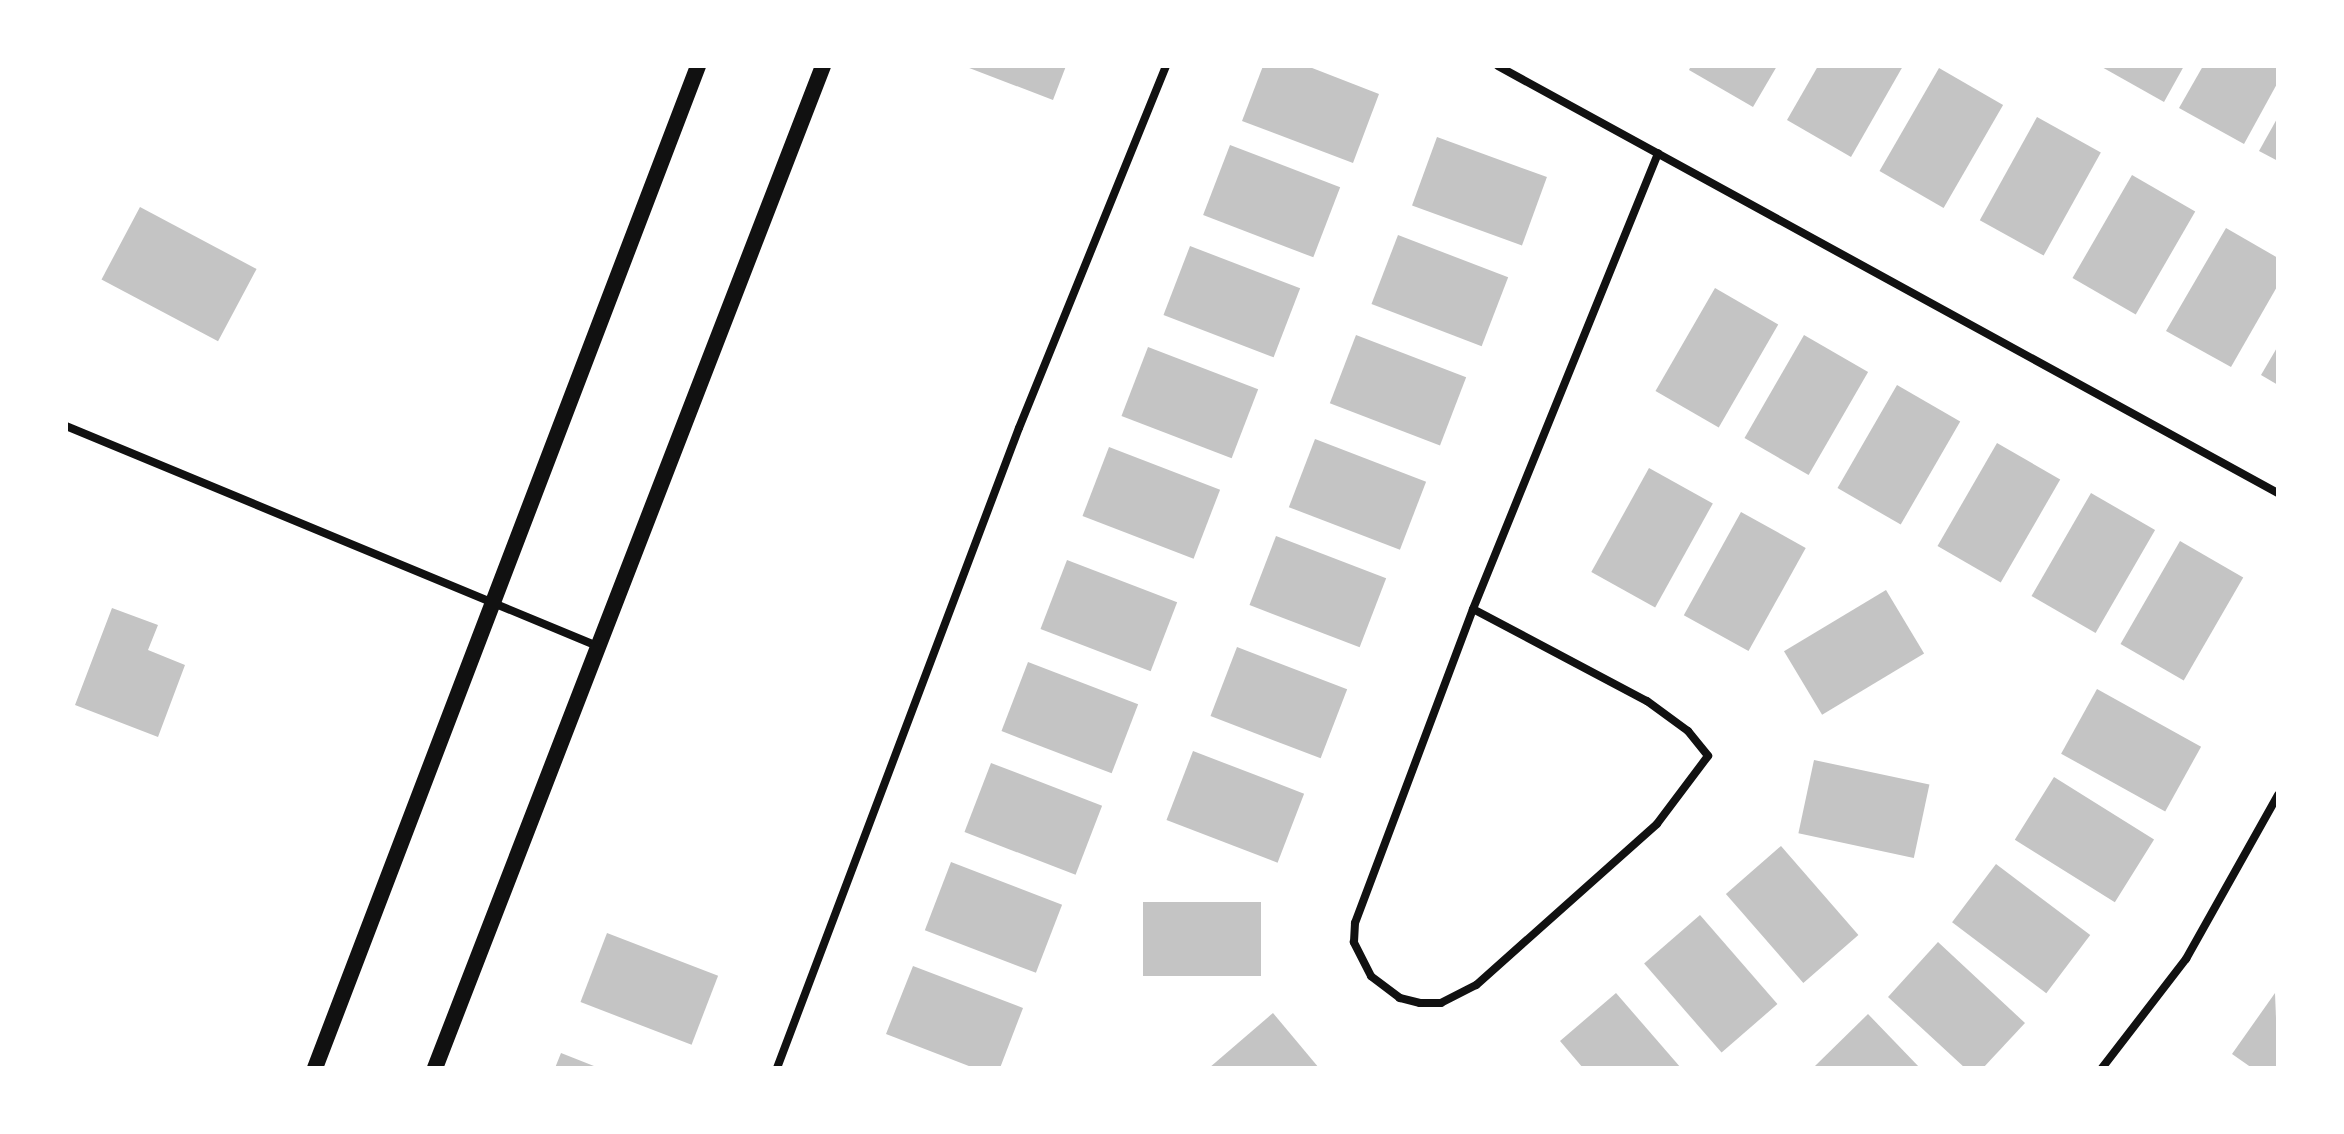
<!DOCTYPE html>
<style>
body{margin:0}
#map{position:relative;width:2344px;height:1134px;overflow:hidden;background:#fff;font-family:"Crimson Pro",serif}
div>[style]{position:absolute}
.building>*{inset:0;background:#c4c4c4;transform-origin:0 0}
.minor>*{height:8px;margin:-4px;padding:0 4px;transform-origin:4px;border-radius:4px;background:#111}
.secondary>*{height:16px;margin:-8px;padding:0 8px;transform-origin:8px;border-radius:8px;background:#111}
span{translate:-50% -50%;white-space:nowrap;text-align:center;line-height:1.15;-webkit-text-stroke:6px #fff;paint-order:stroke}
.frame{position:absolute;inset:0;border:68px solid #fff;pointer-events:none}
</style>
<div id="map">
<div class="building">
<i style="clip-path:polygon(964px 66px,1066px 66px,1053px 100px)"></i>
<i style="clip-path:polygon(1263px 66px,1307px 66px,1379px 94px,1353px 163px,1242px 121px)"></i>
<i style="clip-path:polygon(1691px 66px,1777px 66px,1753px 107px,1689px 70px)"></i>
<i style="clip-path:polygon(1818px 66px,1903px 66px,1851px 157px,1787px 120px)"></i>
<i style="clip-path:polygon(2100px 66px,2184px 66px,2164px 102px)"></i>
<i style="clip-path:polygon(2203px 66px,2278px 66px,2278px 82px,2244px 144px,2179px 108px)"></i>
<i style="left:1939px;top:68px;width:74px;height:119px;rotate:30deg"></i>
<i style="left:2037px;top:117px;width:73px;height:118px;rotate:29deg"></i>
<i style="clip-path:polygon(2278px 117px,2278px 161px,2259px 151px)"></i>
<i style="left:1437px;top:137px;width:117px;height:73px;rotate:20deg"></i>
<i style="left:1230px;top:145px;width:118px;height:75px;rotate:21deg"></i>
<i style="left:2132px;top:175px;width:73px;height:119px;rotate:30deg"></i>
<i style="left:140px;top:207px;width:132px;height:82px;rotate:28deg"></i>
<i style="clip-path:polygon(2226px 228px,2278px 258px,2278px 285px,2231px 367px,2166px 331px)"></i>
<i style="left:1398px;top:235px;width:118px;height:74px;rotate:21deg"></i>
<i style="left:1190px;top:246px;width:118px;height:74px;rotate:21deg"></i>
<i style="left:1715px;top:288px;width:73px;height:119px;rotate:30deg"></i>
<i style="left:1356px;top:335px;width:118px;height:73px;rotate:21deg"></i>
<i style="left:1804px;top:335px;width:74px;height:119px;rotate:30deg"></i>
<i style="clip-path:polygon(2278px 346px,2278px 385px,2261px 375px)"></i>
<i style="left:1148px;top:347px;width:118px;height:74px;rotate:21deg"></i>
<i style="left:1897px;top:385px;width:73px;height:119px;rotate:30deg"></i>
<i style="left:1315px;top:439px;width:119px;height:73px;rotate:21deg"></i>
<i style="left:1997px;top:443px;width:73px;height:119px;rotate:30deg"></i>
<i style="left:1109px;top:447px;width:119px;height:74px;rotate:21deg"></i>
<i style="left:1649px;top:468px;width:73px;height:119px;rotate:29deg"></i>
<i style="left:2091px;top:493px;width:74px;height:119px;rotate:30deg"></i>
<i style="left:1741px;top:512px;width:74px;height:118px;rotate:29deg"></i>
<i style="left:1276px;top:536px;width:118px;height:74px;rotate:21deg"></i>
<i style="left:2180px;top:541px;width:73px;height:119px;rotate:30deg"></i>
<i style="left:1067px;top:560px;width:118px;height:74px;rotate:21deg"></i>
<i style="left:1886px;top:590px;width:74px;height:119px;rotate:59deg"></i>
<i style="clip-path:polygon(112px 608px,158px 625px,148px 650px,185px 665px,158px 737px,75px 705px)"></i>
<i style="left:1237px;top:647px;width:118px;height:74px;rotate:21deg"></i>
<i style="left:1028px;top:662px;width:118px;height:74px;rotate:21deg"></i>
<i style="left:2097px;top:689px;width:119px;height:74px;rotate:29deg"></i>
<i style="left:1193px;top:751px;width:119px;height:74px;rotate:21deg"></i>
<i style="left:1814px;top:760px;width:118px;height:75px;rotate:12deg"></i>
<i style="left:991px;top:763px;width:119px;height:74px;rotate:21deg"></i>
<i style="left:2054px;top:777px;width:118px;height:74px;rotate:32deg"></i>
<i style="left:1781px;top:846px;width:118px;height:73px;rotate:49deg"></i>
<i style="left:951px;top:862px;width:119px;height:73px;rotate:21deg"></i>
<i style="left:1996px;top:864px;width:118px;height:73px;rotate:37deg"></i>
<i style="left:1261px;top:902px;width:74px;height:118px;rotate:90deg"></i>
<i style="left:1700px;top:915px;width:118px;height:74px;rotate:49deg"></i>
<i style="left:607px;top:933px;width:119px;height:74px;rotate:21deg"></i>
<i style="clip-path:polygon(1938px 942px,2025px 1023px,1983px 1068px,1965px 1068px,1888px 997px)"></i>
<i style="clip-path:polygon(913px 966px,1023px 1008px,1000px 1068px,974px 1068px,886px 1034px)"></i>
<i style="clip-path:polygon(1616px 993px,1681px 1068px,1583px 1068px,1560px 1041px)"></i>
<i style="clip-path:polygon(2275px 993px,2278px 1068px,2252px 1068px,2232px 1054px)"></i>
<i style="clip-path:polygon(1273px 1013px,1319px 1068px,1209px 1068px)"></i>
<i style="clip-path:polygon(1868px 1014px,1920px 1068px,1815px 1066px)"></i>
<i style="clip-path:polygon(561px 1053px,599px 1068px,555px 1068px)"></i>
</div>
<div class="minor">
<i style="left:1498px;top:66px;width:889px;rotate:28.7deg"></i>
<i style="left:66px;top:426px;width:573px;rotate:22.49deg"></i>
<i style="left:1473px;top:609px;width:197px;rotate:27.9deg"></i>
<i style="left:1647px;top:701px;width:51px;rotate:36.2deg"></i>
<i style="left:1688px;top:731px;width:32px;rotate:51deg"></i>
<i style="left:1708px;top:756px;width:85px;rotate:126.9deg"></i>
<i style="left:1657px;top:824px;width:242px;rotate:138.3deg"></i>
<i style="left:1476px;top:985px;width:39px;rotate:153deg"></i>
<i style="left:1441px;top:1003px;width:21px;rotate:180deg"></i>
<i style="left:1420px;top:1003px;width:21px;rotate:-166deg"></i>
<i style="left:1400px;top:998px;width:36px;rotate:-143deg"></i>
<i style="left:1371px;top:976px;width:38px;rotate:-117deg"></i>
<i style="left:1354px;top:942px;width:19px;rotate:-87deg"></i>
<i style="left:1355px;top:923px;width:335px;rotate:-69.4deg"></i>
<i style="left:1473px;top:609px;width:492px;rotate:-67.9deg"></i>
<i style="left:777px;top:1068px;width:684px;rotate:-69.29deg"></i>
<i style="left:1019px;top:428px;width:391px;rotate:-67.9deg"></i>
<i style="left:2102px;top:1068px;width:138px;rotate:-52.4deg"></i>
<i style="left:2186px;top:959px;width:188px;rotate:-60.7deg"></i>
</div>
<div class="secondary">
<i style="left:315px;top:1068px;width:1073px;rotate:-69.08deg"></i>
<i style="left:435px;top:1068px;width:1074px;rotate:-68.83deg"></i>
</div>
<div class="frame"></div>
</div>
